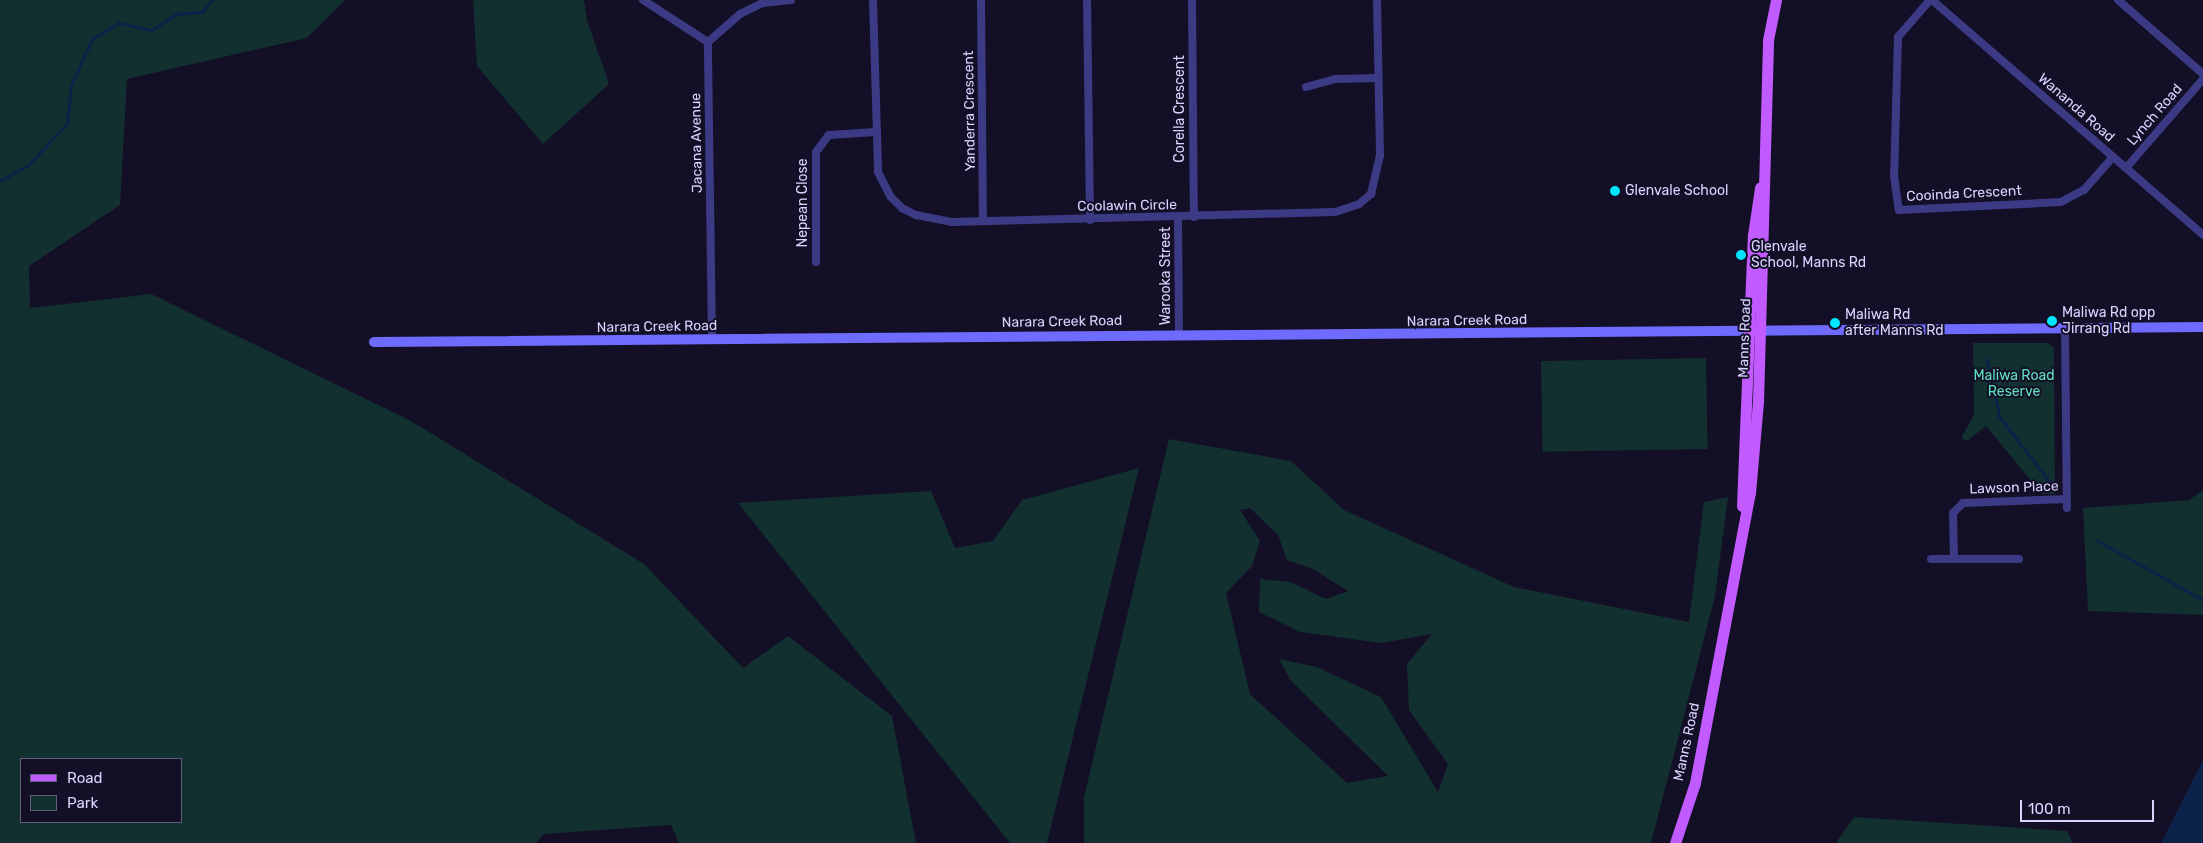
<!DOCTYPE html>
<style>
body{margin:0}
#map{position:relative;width:2203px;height:843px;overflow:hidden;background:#130f26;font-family:Rubik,sans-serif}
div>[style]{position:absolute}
.green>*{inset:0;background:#12302f;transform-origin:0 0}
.water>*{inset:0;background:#0c2248}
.stream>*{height:2.5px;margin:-1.25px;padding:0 1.25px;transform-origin:1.25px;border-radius:1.25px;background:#0c2248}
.street>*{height:8px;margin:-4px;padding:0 4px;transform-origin:4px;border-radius:4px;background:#3d3a85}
.secondary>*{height:10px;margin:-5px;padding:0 5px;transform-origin:5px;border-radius:5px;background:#6f6bff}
.primary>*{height:11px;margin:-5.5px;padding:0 5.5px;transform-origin:5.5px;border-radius:5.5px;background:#c25bff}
.dots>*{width:14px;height:14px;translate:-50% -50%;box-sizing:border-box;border:2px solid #130f26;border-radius:50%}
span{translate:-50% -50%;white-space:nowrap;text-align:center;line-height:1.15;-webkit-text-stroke:4px #130f26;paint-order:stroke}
.street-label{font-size:14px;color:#d9d4ff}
.poi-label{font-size:14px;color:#d9d4ff}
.left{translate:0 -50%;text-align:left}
.park-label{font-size:14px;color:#5fe0c0}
.legend{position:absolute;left:20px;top:758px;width:162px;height:65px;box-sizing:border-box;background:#130f26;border:1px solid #625e7d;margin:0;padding:6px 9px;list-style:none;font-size:15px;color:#d9d4ff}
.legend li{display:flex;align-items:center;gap:10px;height:25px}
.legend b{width:25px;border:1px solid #625e7d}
.scale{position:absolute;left:2020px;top:800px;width:134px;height:22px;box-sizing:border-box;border:2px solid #d9d4ff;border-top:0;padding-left:6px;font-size:15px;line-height:18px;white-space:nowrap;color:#d9d4ff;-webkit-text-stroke:4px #130f26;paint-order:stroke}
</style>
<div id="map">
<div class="green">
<i style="clip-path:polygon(evenodd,0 0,345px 0,307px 38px,127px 79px,120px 205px,29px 266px,30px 308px,151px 294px,411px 421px,644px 564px,743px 668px,788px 636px,892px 716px,916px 843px,679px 843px,671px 825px,544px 834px,536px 843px,0 843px,0 0,21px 759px,181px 759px,181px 822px,21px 822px,21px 759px)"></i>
<i style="clip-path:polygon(473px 0,584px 0,587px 20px,609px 84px,543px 144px,477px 66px)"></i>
<i style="clip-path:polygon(1973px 343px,2048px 343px,2054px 348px,2055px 494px,2042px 494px,1986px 426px,1967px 441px,1961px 438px,1974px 415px)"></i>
<i style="left:1706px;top:358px;width:91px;height:165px;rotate:89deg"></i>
<i style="clip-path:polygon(evenodd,1169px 439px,1291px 461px,1344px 510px,1514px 587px,1689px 622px,1704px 502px,1728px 497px,1715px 596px,1651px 843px,1084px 843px,1084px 797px,1169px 439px,1250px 508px,1278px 535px,1287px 560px,1313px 569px,1348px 591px,1326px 599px,1291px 582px,1260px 579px,1259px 612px,1300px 632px,1382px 643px,1432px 634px,1407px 664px,1409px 710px,1448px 764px,1438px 792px,1381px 697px,1317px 667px,1279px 659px,1291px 681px,1388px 776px,1347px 783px,1250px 694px,1226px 593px,1252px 566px,1260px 541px,1240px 510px,1250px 508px)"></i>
<i style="clip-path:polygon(1139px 468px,1047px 843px,1010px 843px,738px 503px,931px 491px,955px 548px,993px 541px,1022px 500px)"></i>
<i style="clip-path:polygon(2203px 490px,2203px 615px,2088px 611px,2083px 508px,2189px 500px)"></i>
<i style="clip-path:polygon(1854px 817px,2067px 831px,2073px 843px,1836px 843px)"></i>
</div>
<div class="water">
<i style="clip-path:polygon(2203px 757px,2203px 843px,2161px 843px,2202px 762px)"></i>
</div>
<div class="stream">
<i style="left:0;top:181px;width:32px;rotate:-30deg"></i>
<i style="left:28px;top:165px;width:57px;rotate:-46.4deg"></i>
<i style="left:67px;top:124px;width:39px;rotate:-84deg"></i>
<i style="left:71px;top:85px;width:51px;rotate:-65.5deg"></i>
<i style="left:92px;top:39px;width:31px;rotate:-31deg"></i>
<i style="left:119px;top:23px;width:34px;rotate:12deg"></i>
<i style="left:152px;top:30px;width:30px;rotate:-33deg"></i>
<i style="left:177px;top:14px;width:25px;rotate:-5deg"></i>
<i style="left:202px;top:12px;width:16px;rotate:-50deg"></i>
<i style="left:1987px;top:359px;width:59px;rotate:77.4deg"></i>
<i style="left:2000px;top:417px;width:82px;rotate:52.4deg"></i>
<i style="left:2097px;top:540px;width:122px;rotate:29.5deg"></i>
</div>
<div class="street">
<i style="left:643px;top:0;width:77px;rotate:32.9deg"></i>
<i style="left:873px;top:0;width:172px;rotate:88.3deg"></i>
<i style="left:878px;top:172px;width:28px;rotate:63deg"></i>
<i style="left:891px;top:197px;width:16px;rotate:45deg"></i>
<i style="left:902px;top:208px;width:16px;rotate:27deg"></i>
<i style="left:916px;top:215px;width:36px;rotate:11deg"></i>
<i style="left:951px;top:222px;width:384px;rotate:-1.5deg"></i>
<i style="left:1335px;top:212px;width:25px;rotate:-18deg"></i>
<i style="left:1359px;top:204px;width:16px;rotate:-40deg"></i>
<i style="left:1371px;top:194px;width:40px;rotate:-77deg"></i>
<i style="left:1380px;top:155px;width:155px;rotate:-91.1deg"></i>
<i style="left:981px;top:0;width:221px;rotate:89.5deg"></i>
<i style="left:1087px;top:0;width:220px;rotate:89.2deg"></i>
<i style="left:1192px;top:0;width:217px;rotate:89.5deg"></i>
<i style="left:1930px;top:0;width:49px;rotate:130.9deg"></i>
<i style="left:1898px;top:37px;width:139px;rotate:91.6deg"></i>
<i style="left:1894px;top:176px;width:34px;rotate:82deg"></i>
<i style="left:1899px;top:210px;width:162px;rotate:-2.8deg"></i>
<i style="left:2061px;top:202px;width:26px;rotate:-28deg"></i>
<i style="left:2084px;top:190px;width:44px;rotate:-48.7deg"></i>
<i style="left:1932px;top:0;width:359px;rotate:40.9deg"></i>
<i style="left:2118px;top:0;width:113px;rotate:41deg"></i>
<i style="left:1306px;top:87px;width:31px;rotate:-15deg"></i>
<i style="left:1336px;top:79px;width:42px;rotate:-1.4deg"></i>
<i style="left:2126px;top:168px;width:118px;rotate:-49.1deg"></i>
<i style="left:1178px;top:218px;width:116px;rotate:89.5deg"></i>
<i style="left:816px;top:262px;width:110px;rotate:-90deg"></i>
<i style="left:816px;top:152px;width:21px;rotate:-53deg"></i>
<i style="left:829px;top:135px;width:46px;rotate:-3.7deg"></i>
<i style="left:2065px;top:327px;width:181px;rotate:89.4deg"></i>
<i style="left:712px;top:340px;width:298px;rotate:-90.8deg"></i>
<i style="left:708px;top:42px;width:43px;rotate:-41.2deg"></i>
<i style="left:740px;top:14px;width:25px;rotate:-26deg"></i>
<i style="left:763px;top:3px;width:28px;rotate:-6deg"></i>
<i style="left:1931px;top:559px;width:88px"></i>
<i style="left:1954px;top:559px;width:46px;rotate:-91.2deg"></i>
<i style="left:1953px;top:513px;width:14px;rotate:-45deg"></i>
<i style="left:1963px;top:503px;width:104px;rotate:-2.2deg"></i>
</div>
<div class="secondary">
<i style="left:374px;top:342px;width:1829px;rotate:-0.47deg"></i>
</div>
<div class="primary">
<i style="left:1742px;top:506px;width:271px;rotate:-87.7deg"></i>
<i style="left:1753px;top:235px;width:48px;rotate:-81.5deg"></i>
<i style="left:1675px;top:843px;width:63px;rotate:-71.6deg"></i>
<i style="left:1695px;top:783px;width:295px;rotate:-79.3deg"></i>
<i style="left:1750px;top:493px;width:91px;rotate:-85deg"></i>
<i style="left:1758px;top:402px;width:362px;rotate:-88.4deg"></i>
<i style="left:1768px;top:40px;width:41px;rotate:-78.7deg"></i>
</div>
<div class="dots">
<i style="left:1615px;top:191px;background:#00e5ff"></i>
<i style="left:1741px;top:255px;background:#00e5ff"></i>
<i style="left:2052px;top:321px;background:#00e5ff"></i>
<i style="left:1835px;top:323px;background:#00e5ff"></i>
</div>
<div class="street-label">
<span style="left:2076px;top:108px;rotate:41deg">Wananda Road</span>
<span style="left:1180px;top:109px;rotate:-90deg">Corella Crescent</span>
<span style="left:970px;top:111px;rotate:-91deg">Yanderra Crescent</span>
<span style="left:2155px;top:115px;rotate:-49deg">Lynch Road</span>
<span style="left:697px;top:143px;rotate:-91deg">Jacana Avenue</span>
<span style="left:1964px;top:194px;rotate:-3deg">Cooinda Crescent</span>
<span style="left:803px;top:203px;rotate:-90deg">Nepean Close</span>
<span style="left:1127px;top:206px;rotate:-1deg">Coolawin Circle</span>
<span style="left:1166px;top:276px;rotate:-90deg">Warooka Street</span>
<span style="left:1467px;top:321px;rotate:-1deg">Narara Creek Road</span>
<span style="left:1062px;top:322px;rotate:-1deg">Narara Creek Road</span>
<span style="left:657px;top:327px;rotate:-1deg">Narara Creek Road</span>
<span style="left:1745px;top:338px;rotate:-88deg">Manns Road</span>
<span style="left:2014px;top:488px;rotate:-2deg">Lawson Place</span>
<span style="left:1687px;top:742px;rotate:-78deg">Manns Road</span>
</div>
<div class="poi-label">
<span class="left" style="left:1625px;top:191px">Glenvale School</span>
<span class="left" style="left:1751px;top:255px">Glenvale<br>School, Manns Rd</span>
<span class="left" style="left:2062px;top:321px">Maliwa Rd opp<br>Jirrang Rd</span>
<span class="left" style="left:1845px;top:323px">Maliwa Rd<br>after Manns Rd</span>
</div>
<div class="park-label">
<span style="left:2014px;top:384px">Maliwa Road<br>Reserve</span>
</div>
<ul class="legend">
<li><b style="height:6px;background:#c25bff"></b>Road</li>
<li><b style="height:14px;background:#12302f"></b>Park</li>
</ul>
<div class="scale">100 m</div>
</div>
